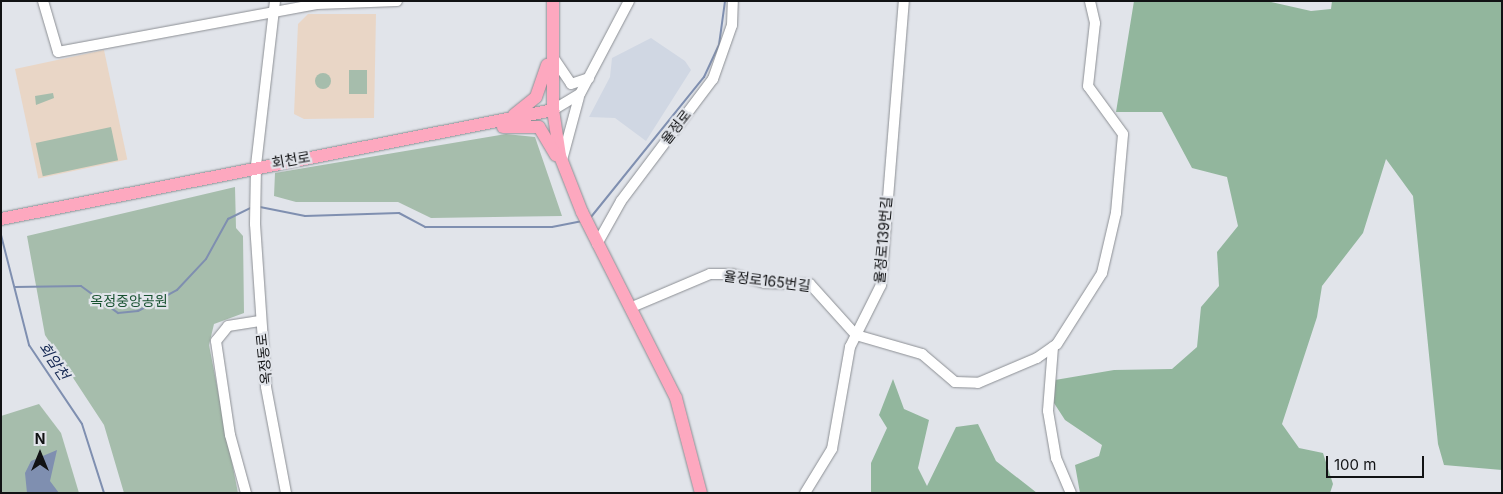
<!DOCTYPE html>
<meta charset="utf-8">
<style>
body{margin:0}
#map{position:relative;width:1503px;height:494px;overflow:hidden;background:#e1e4ea;font-family:Inter,"Noto Sans KR",sans-serif}
div>[style]{position:absolute}
.built>*{inset:0;background:#d0d7e3}
.education>*{inset:0;background:#e9d6c6;transform-origin:0 0}
.green>*{inset:0;background:#a6bdac;transform-origin:0 0}
.round{border-radius:50%}
.forest>*{inset:0;background:#92b69d}
.water>*{inset:0;background:#7f8fb0}
.stream>*{height:2px;margin:-1px;padding:0 1px;transform-origin:1px;border-radius:1px;background:#7f8fb0}
.roads{filter:drop-shadow(0 0 1px #8c8f94) drop-shadow(0 0 1px #8c8f94)}
.minor>*{height:10px;margin:-5px;padding:0 5px;transform-origin:5px;border-radius:5px;background:#fff}
.major>*{height:12px;margin:-6px;padding:0 6px;transform-origin:6px;border-radius:6px;background:#fda8bf}
span{translate:-50% -50%;white-space:nowrap;text-align:center;line-height:1.15;-webkit-text-stroke:4.5px #e1e4ea;paint-order:stroke}
.street-label{font-size:14px;color:#111214}
.park-label{font-size:14px;color:#185231}
.water-label{font-size:15px;color:#152853;font-style:italic}
.frame{position:absolute;inset:0;border:2px solid #111214;pointer-events:none}
.north{position:absolute;left:15px;top:429px;width:50px;height:50px;-webkit-text-stroke:4px #e1e4ea;paint-order:stroke;rotate:0deg;font-size:14px;font-weight:700;line-height:20px;text-align:center;color:#111214}
.north::after{content:'';display:block;margin:auto;width:18px;height:22px;background:#111214;clip-path:polygon(50% 0,100% 100%,50% 72%,0 100%)}
.scale{position:absolute;left:1326px;top:456px;width:98px;height:22px;box-sizing:border-box;border:2px solid #111214;border-top:0;padding-left:6px;font-size:15px;line-height:18px;white-space:nowrap;color:#111214;-webkit-text-stroke:4px #e1e4ea;paint-order:stroke}
</style>
<div id="map">
<div class="built">
<i style="clip-path:polygon(651px 38px,685px 61px,691px 70px,646px 141px,615px 118px,589px 117px,610px 77px,612px 58px)"></i>
</div>
<div class="education">
<i style="clip-path:polygon(308px 14px,376px 14px,374px 118px,304px 119px,294px 114px,298px 24px)"></i>
<i style="left:104px;top:50px;width:112px;height:91px;rotate:78deg"></i>
</div>
<div class="green">
<i style="left:349px;top:70px;width:18px;height:24px"></i>
<i class="round" style="left:315px;top:73px;width:16px;height:16px"></i>
<i style="clip-path:polygon(53px 93px,54px 98px,36px 105px,35px 96px)"></i>
<i style="left:111px;top:127px;width:34px;height:77px;rotate:78deg"></i>
<i style="clip-path:polygon(506px 134px,535px 137px,562px 216px,431px 218px,398px 202px,296px 202px,274px 196px,275px 173px)"></i>
<i style="clip-path:polygon(235px 187px,236px 228px,243px 236px,244px 313px,214px 324px,209px 345px,238px 493px,124px 493px,104px 425px,45px 335px,27px 236px)"></i>
<i style="clip-path:polygon(39px 404px,61px 433px,79px 493px,1px 493px,1px 416px)"></i>
</div>
<div class="forest">
<i style="clip-path:polygon(1134px 1px,1267px 1px,1311px 11px,1331px 9px,1332px 1px,1502px 1px,1502px 470px,1444px 465px,1438px 444px,1413px 196px,1386px 159px,1363px 233px,1322px 286px,1317px 317px,1282px 424px,1299px 448px,1323px 453px,1333px 484px,1330px 493px,1080px 493px,1075px 465px,1099px 456px,1102px 445px,1065px 420px,1054px 403px,1055px 380px,1114px 370px,1172px 369px,1197px 347px,1201px 307px,1219px 286px,1217px 252px,1238px 226px,1227px 177px,1192px 168px,1162px 112px,1116px 112px)"></i>
<i style="clip-path:polygon(893px 379px,904px 409px,929px 420px,918px 468px,927px 486px,956px 427px,978px 424px,996px 461px,1037px 493px,871px 493px,871px 463px,887px 428px,879px 415px)"></i>
</div>
<div class="water">
<i style="clip-path:polygon(57px 450px,50px 481px,59px 493px,27px 493px,25px 473px,31px 461px)"></i>
</div>
<div class="stream">
<i style="left:260px;top:207px;width:46px;rotate:11.3deg"></i>
<i style="left:305px;top:216px;width:94px;rotate:-1.8deg"></i>
<i style="left:399px;top:213px;width:30px;rotate:28deg"></i>
<i style="left:425px;top:227px;width:127px"></i>
<i style="left:552px;top:227px;width:31px;rotate:-11deg"></i>
<i style="left:591px;top:217px;width:180px;rotate:-51.1deg"></i>
<i style="left:704px;top:77px;width:35px;rotate:-65deg"></i>
<i style="left:719px;top:45px;width:44px;rotate:-82.2deg"></i>
<i style="left:1px;top:235px;width:114px;rotate:75.7deg"></i>
<i style="left:29px;top:345px;width:95px;rotate:56.1deg"></i>
<i style="left:82px;top:424px;width:72px;rotate:72.3deg"></i>
<i style="left:15px;top:287px;width:66px;rotate:-0.9deg"></i>
<i style="left:81px;top:286px;width:46px;rotate:36.1deg"></i>
<i style="left:118px;top:313px;width:20px;rotate:-6deg"></i>
<i style="left:138px;top:311px;width:44px;rotate:-28.3deg"></i>
<i style="left:177px;top:290px;width:42px;rotate:-46.9deg"></i>
<i style="left:206px;top:259px;width:46px;rotate:-61.2deg"></i>
<i style="left:228px;top:219px;width:28px;rotate:-26deg"></i>
</div>
<div class="roads">
<div class="minor">
<i style="left:43px;top:1px;width:53px;rotate:73.6deg"></i>
<i style="left:58px;top:52px;width:263px;rotate:-10.5deg"></i>
<i style="left:317px;top:4px;width:80px;rotate:-2.1deg"></i>
<i style="left:275px;top:1px;width:166px;rotate:96.6deg"></i>
<i style="left:256px;top:166px;width:58px;rotate:91deg"></i>
<i style="left:255px;top:224px;width:163px;rotate:86.1deg"></i>
<i style="left:266px;top:387px;width:108px;rotate:79.3deg"></i>
<i style="left:553px;top:57px;width:32px;rotate:56deg"></i>
<i style="left:571px;top:84px;width:19px;rotate:-18deg"></i>
<i style="left:553px;top:110px;width:31px;rotate:-31deg"></i>
<i style="left:580px;top:94px;width:105px;rotate:-62.2deg"></i>
<i style="left:562px;top:160px;width:65px;rotate:-74.9deg"></i>
<i style="left:597px;top:244px;width:49px;rotate:-60.8deg"></i>
<i style="left:621px;top:201px;width:153px;rotate:-53deg"></i>
<i style="left:713px;top:79px;width:57px;rotate:-70.6deg"></i>
<i style="left:732px;top:25px;width:24px;rotate:-88deg"></i>
<i style="left:632px;top:307px;width:85px;rotate:-22.9deg"></i>
<i style="left:710px;top:274px;width:22px"></i>
<i style="left:732px;top:274px;width:34px;rotate:15deg"></i>
<i style="left:765px;top:283px;width:45px;rotate:1.3deg"></i>
<i style="left:810px;top:284px;width:69px;rotate:48deg"></i>
<i style="left:856px;top:335px;width:69px;rotate:16.1deg"></i>
<i style="left:922px;top:354px;width:43px;rotate:40.3deg"></i>
<i style="left:955px;top:382px;width:23px;rotate:2deg"></i>
<i style="left:978px;top:383px;width:64px;rotate:-23deg"></i>
<i style="left:1037px;top:358px;width:24px;rotate:-35deg"></i>
<i style="left:1057px;top:344px;width:84px;rotate:-57.6deg"></i>
<i style="left:1102px;top:273px;width:62px;rotate:-76.9deg"></i>
<i style="left:1116px;top:213px;width:79px;rotate:-84.9deg"></i>
<i style="left:1123px;top:134px;width:59px;rotate:-126.1deg"></i>
<i style="left:1088px;top:86px;width:63px;rotate:-83.7deg"></i>
<i style="left:1095px;top:23px;width:23px;rotate:-103deg"></i>
<i style="left:1053px;top:347px;width:64px;rotate:94.5deg"></i>
<i style="left:1048px;top:411px;width:48px;rotate:80.3deg"></i>
<i style="left:1056px;top:458px;width:38px;rotate:67deg"></i>
<i style="left:246px;top:493px;width:60px;rotate:-105.4deg"></i>
<i style="left:230px;top:435px;width:95px;rotate:-98.5deg"></i>
<i style="left:216px;top:341px;width:19px;rotate:-51deg"></i>
<i style="left:228px;top:326px;width:32px;rotate:-9deg"></i>
<i style="left:805px;top:493px;width:52px;rotate:-58.5deg"></i>
<i style="left:832px;top:449px;width:104px;rotate:-80deg"></i>
<i style="left:850px;top:347px;width:69px;rotate:-63.4deg"></i>
<i style="left:881px;top:285px;width:285px;rotate:-85.4deg"></i>
</div>
<div class="major">
<i style="left:553px;top:1px;width:109px;rotate:90deg"></i>
<i style="left:553px;top:110px;width:47px;rotate:81.3deg"></i>
<i style="left:560px;top:156px;width:60px;rotate:68.6deg"></i>
<i style="left:582px;top:212px;width:208px;rotate:63.2deg"></i>
<i style="left:676px;top:398px;width:98px;rotate:75.3deg"></i>
<i style="left:514px;top:115px;width:28px;rotate:-39deg"></i>
<i style="left:536px;top:97px;width:34px;rotate:-71deg"></i>
<i style="left:503px;top:127px;width:36px"></i>
<i style="left:539px;top:127px;width:33px;rotate:59deg"></i>
<i style="left:1px;top:219px;width:563px;rotate:-11.17deg"></i>
</div>
</div>
<div class="street-label">
<span style="left:676px;top:127px;rotate:-52deg">율정로</span>
<span style="left:291px;top:160px;rotate:-10deg">회천로</span>
<span style="left:883px;top:240px;rotate:-85deg">율정로139번길</span>
<span style="left:767px;top:281px;rotate:7deg">율정로165번길</span>
<span style="left:264px;top:359px;rotate:-96deg">옥정동로</span>
</div>
<div class="park-label">
<span style="left:129px;top:301px">옥정중앙공원</span>
</div>
<div class="water-label">
<span style="left:54px;top:361px;rotate:56deg">회암천</span>
</div>
<div class="frame"></div>
<div class="north">N</div>
<div class="scale">100 m</div>
</div>
